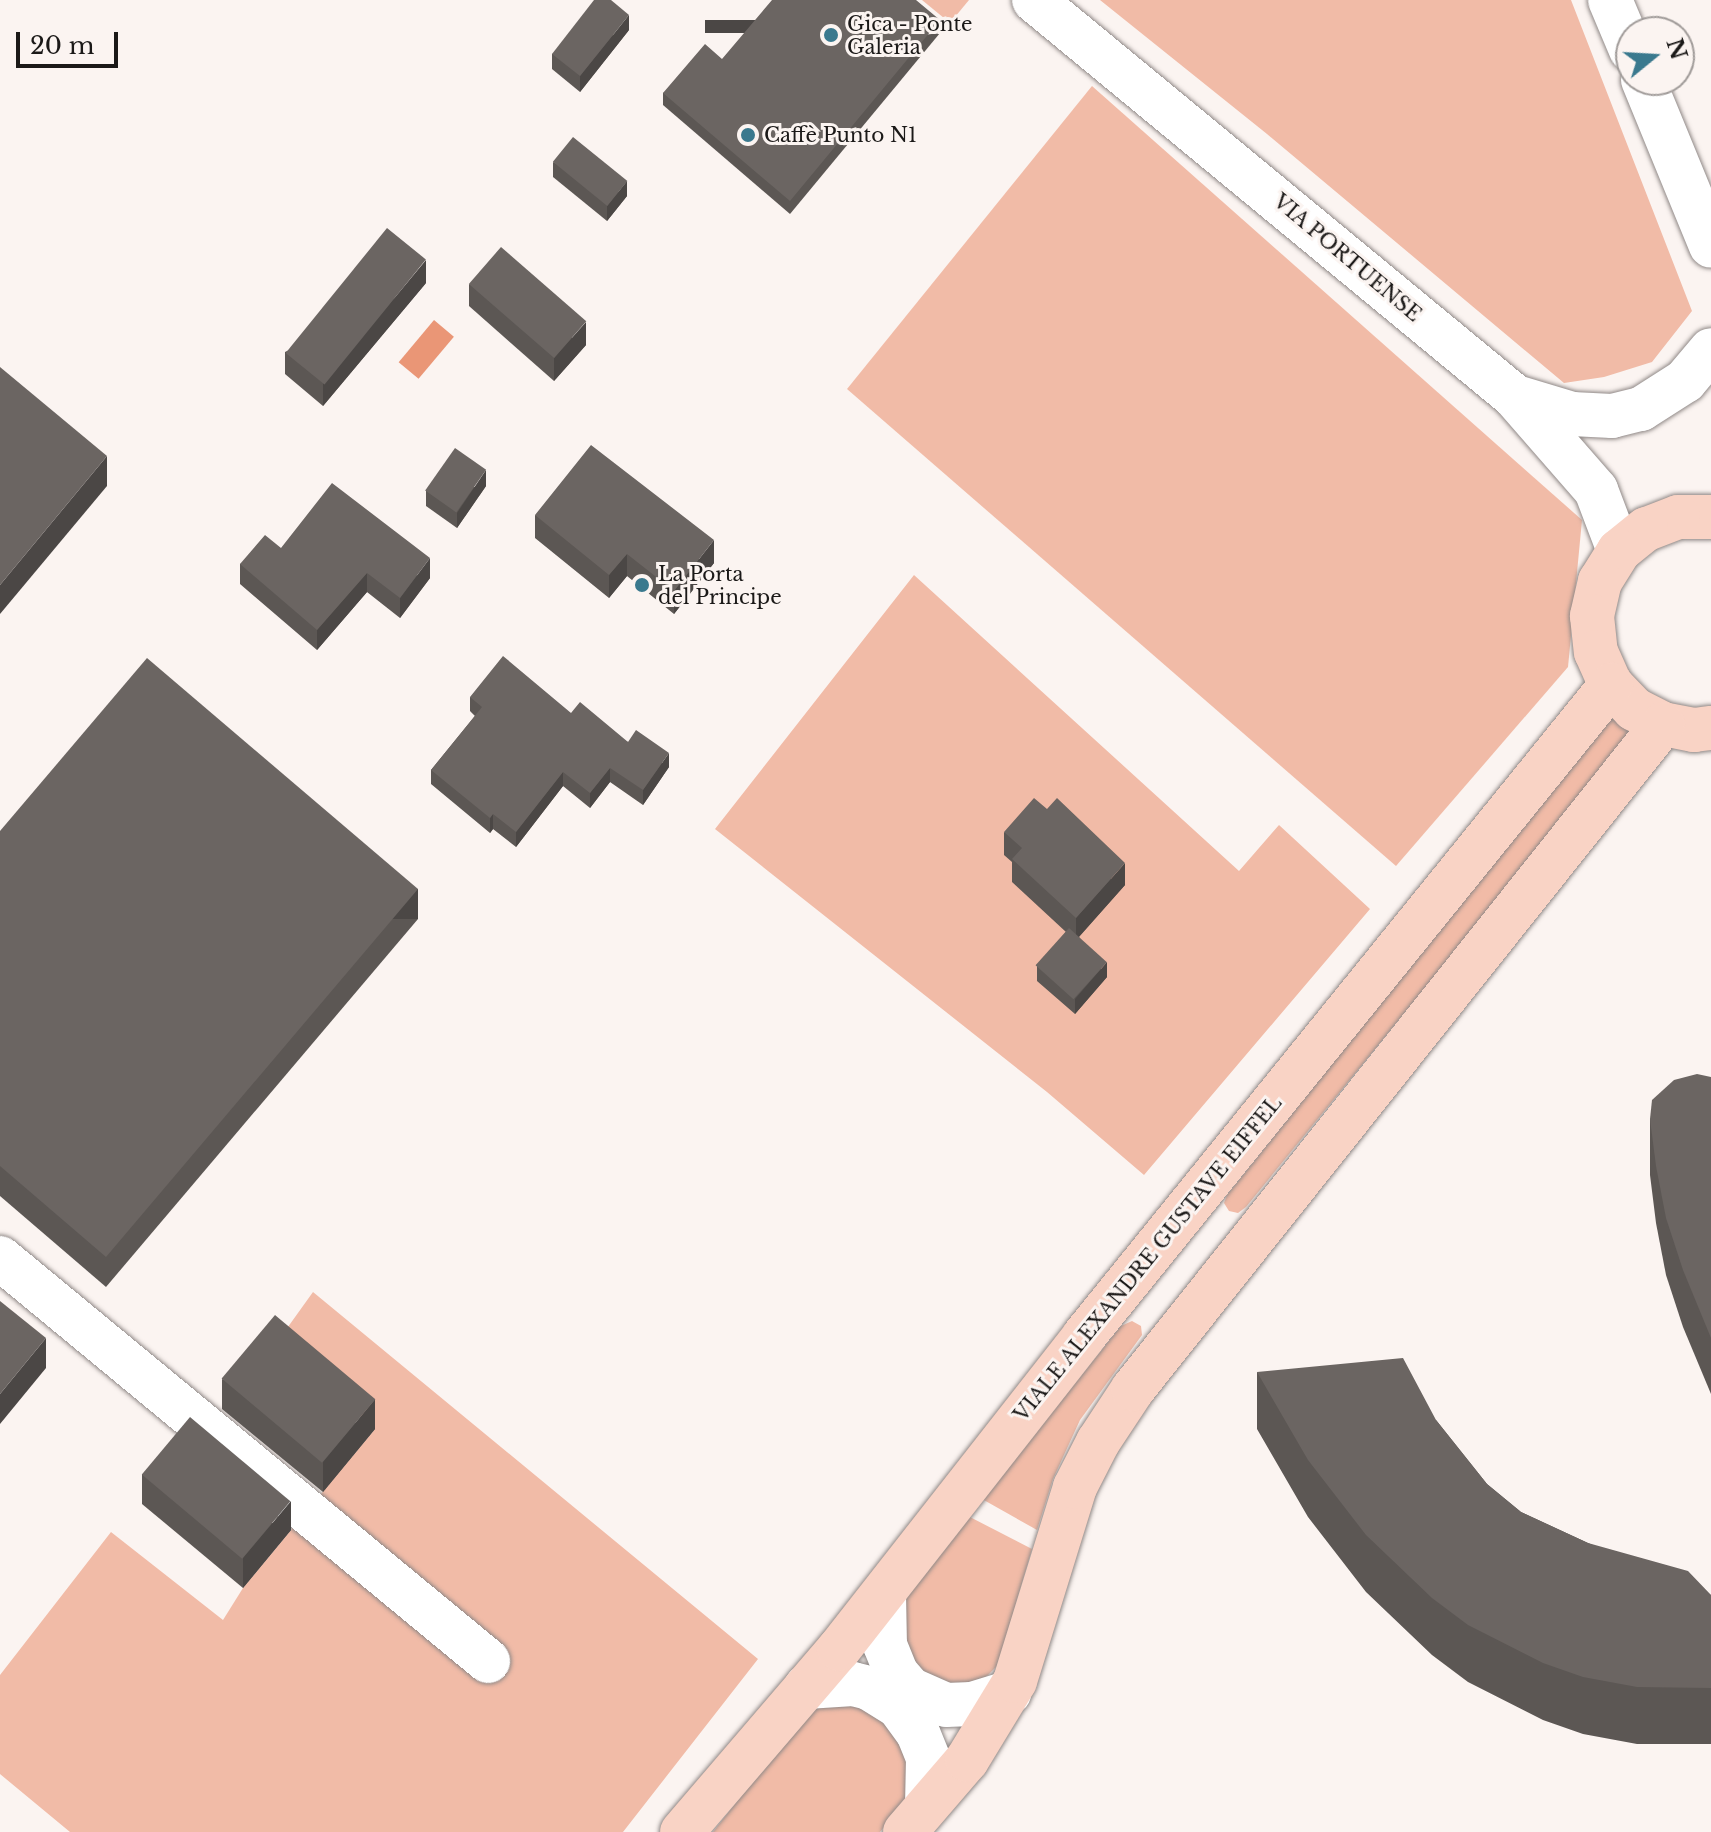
<!DOCTYPE html>
<meta charset="utf-8">
<style>
body{margin:0}
#map{position:relative;width:1711px;height:1832px;overflow:hidden;background:#fbf4f1;font-family:"Libre Baskerville",serif}
div>[style]{position:absolute}
.green>*{inset:0;background:#f1bba7}
.water>*{inset:0;background:#ea9676;transform-origin:0 0}
.roads{filter:drop-shadow(0 0 2px #908987) drop-shadow(0 0 2px #908987)}
.minor>*{height:44px;margin:-22px;padding:0 22px;transform-origin:22px;border-radius:22px;background:#fff}
.major>*{height:44px;margin:-22px;padding:0 22px;transform-origin:22px;border-radius:22px;background:#f9d3c5}
.wall>*{inset:0;background:#5c5754}
.shaded-wall>*{inset:0;background:#4b4745;transform-origin:0 0}
.building>*{inset:0;background:#6b6562;transform-origin:0 0}
.dots>*{width:22px;height:22px;translate:-50% -50%;box-sizing:border-box;border:4px solid #fbf4f1;border-radius:50%}
span{translate:-50% -50%;white-space:nowrap;text-align:center;line-height:1.15;-webkit-text-stroke:6px #fbf4f1;paint-order:stroke}
.poi-label{font-size:20px;color:#1b1918}
.left{translate:0 -50%;text-align:left}
.street-label{font-size:20px;color:#1b1918}
.north{position:absolute;left:1615px;top:16px;width:80px;height:80px;box-sizing:border-box;background:#fbf4f1;border:2px solid #a19c9a;border-radius:50%;rotate:72deg;font-size:22px;font-weight:700;line-height:32px;text-align:center;color:#1b1918}
.north::after{content:'';display:block;margin:auto;width:28px;height:36px;background:#3a798e;clip-path:polygon(50% 0,100% 100%,50% 72%,0 100%)}
.scale{position:absolute;left:16px;top:32px;width:102px;height:36px;box-sizing:border-box;border:4px solid #1b1918;border-top:0;padding-left:10px;font-size:24px;line-height:28px;white-space:nowrap;color:#1b1918;-webkit-text-stroke:6px #fbf4f1;paint-order:stroke}
</style>
<div id="map">
<div class="green">
<i style="clip-path:polygon(922px 0,969px 0,950px 23px)"></i>
<i style="clip-path:polygon(1100px 0,1571px 0,1692px 311px,1652px 362px,1604px 377px,1564px 383px,1267px 134px)"></i>
<i style="clip-path:polygon(1092px 86px,1582px 520px,1568px 667px,1396px 866px,847px 389px)"></i>
<i style="clip-path:polygon(914px 575px,1239px 871px,1279px 825px,1370px 909px,1144px 1175px,1047px 1092px,715px 829px)"></i>
<i style="clip-path:polygon(1620px 705px,1642px 722px,1246px 1207px,1238px 1213px,1229px 1211px,1224px 1203px,1227px 1195px)"></i>
<i style="clip-path:polygon(313px 1292px,758px 1659px,623px 1832px,70px 1832px,0 1774px,0 1675px,111px 1532px,223px 1620px,243px 1588px,375px 1429px,275px 1345px)"></i>
<i style="clip-path:polygon(1132px 1321px,1141px 1326px,1142px 1335px,1080px 1420px,1053px 1479px,1037px 1530px,982px 1499px,1121px 1326px)"></i>
<i style="clip-path:polygon(968px 1516px,1032px 1549px,998px 1665px,979px 1684px,960px 1690px,914px 1667px,906px 1653px,903px 1599px)"></i>
<i style="clip-path:polygon(831px 1703px,875px 1708px,912px 1754px,905px 1802px,880px 1832px,713px 1832px,790px 1734px,816px 1709px)"></i>
</div>
<div class="water">
<i style="left:434px;top:320px;width:26px;height:55px;rotate:40deg"></i>
</div>
<div class="roads">
<div class="minor">
<i style="left:1034px;top:0;width:622px;rotate:39.52deg"></i>
<i style="left:1514px;top:396px;width:125px;rotate:48.9deg"></i>
<i style="left:1596px;top:490px;width:65px;rotate:69.3deg"></i>
<i style="left:1610px;top:0;width:54px;rotate:67.2deg"></i>
<i style="left:1643px;top:80px;width:179px;rotate:67.7deg"></i>
<i style="left:1516px;top:397px;width:59px;rotate:16.9deg"></i>
<i style="left:1572px;top:414px;width:40px;rotate:2.9deg"></i>
<i style="left:1612px;top:416px;width:30px;rotate:-14deg"></i>
<i style="left:1641px;top:409px;width:52px;rotate:-32.5deg"></i>
<i style="left:1685px;top:381px;width:40px;rotate:-50deg"></i>
<i style="left:0;top:1258px;width:633px;rotate:39.55deg"></i>
<i style="left:884px;top:1594px;width:51px;rotate:88.9deg"></i>
<i style="left:885px;top:1645px;width:31px;rotate:68deg"></i>
<i style="left:897px;top:1674px;width:20px;rotate:49deg"></i>
<i style="left:910px;top:1689px;width:39px;rotate:24deg"></i>
<i style="left:946px;top:1705px;width:26px;rotate:-2deg"></i>
<i style="left:972px;top:1704px;width:39px;rotate:-17deg"></i>
<i style="left:806px;top:1687px;width:47px;rotate:-3.7deg"></i>
<i style="left:853px;top:1684px;width:16px;rotate:14deg"></i>
<i style="left:869px;top:1688px;width:36px;rotate:32deg"></i>
<i style="left:899px;top:1707px;width:32px;rotate:54deg"></i>
<i style="left:918px;top:1733px;width:27px;rotate:68deg"></i>
<i style="left:928px;top:1758px;width:47px;rotate:91.2deg"></i>
</div>
<div class="major">
<i style="left:1711px;top:517px;width:33px;rotate:180deg"></i>
<i style="left:1678px;top:517px;width:34px;rotate:159deg"></i>
<i style="left:1646px;top:529px;width:35px;rotate:141deg"></i>
<i style="left:1619px;top:551px;width:36px;rotate:122deg"></i>
<i style="left:1600px;top:581px;width:36px;rotate:103deg"></i>
<i style="left:1592px;top:616px;width:36px;rotate:84deg"></i>
<i style="left:1596px;top:652px;width:36px;rotate:66deg"></i>
<i style="left:1611px;top:685px;width:33px;rotate:46deg"></i>
<i style="left:1634px;top:709px;width:33px;rotate:27deg"></i>
<i style="left:1663px;top:724px;width:32px;rotate:11deg"></i>
<i style="left:1694px;top:730px;width:17px;rotate:-7deg"></i>
<i style="left:682px;top:1832px;width:241px;rotate:-49.4deg"></i>
<i style="left:839px;top:1649px;width:397px;rotate:-51.9deg"></i>
<i style="left:1084px;top:1336px;width:838px;rotate:-51.01deg"></i>
<i style="left:905px;top:1832px;width:95px;rotate:-49.3deg"></i>
<i style="left:967px;top:1760px;width:92px;rotate:-58.7deg"></i>
<i style="left:1015px;top:1681px;width:203px;rotate:-72.8deg"></i>
<i style="left:1075px;top:1487px;width:51px;rotate:-62.9deg"></i>
<i style="left:1098px;top:1442px;width:64px;rotate:-56.6deg"></i>
<i style="left:1133px;top:1389px;width:850px;rotate:-51.45deg"></i>
</div>
</div>
<div class="wall">
<i style="clip-path:polygon(629px 30px,580px 92px,552px 69px,552px 54px)"></i>
<i style="clip-path:polygon(940px 33px,790px 214px,663px 105px,663px 93px,722px 59px)"></i>
<i style="clip-path:polygon(553px 162px,627px 196px,607px 221px,553px 177px)"></i>
<i style="clip-path:polygon(426px 283px,323px 406px,285px 374px,285px 352px)"></i>
<i style="clip-path:polygon(469px 284px,586px 345px,554px 381px,469px 306px)"></i>
<i style="clip-path:polygon(486px 486px,457px 528px,426px 506px,426px 491px)"></i>
<i style="clip-path:polygon(535px 515px,714px 563px,674px 614px,627px 576px,609px 598px,535px 538px)"></i>
<i style="clip-path:polygon(281px 548px,430px 578px,400px 618px,367px 592px,317px 650px,240px 584px,240px 564px)"></i>
<i style="clip-path:polygon(470px 697px,571px 713px,628px 742px,669px 767px,643px 805px,610px 782px,590px 808px,563px 786px,516px 847px,493px 829px,490px 833px,431px 784px,431px 770px,475px 716px,470px 711px)"></i>
<i style="clip-path:polygon(0 831px,418px 919px,106px 1287px,0 1196px)"></i>
<i style="clip-path:polygon(1004px 832px,1125px 885px,1079px 937px,1107px 977px,1075px 1014px,1037px 981px,1037px 966px,1066px 932px,1012px 882px,1012px 862px,1004px 855px)"></i>
<i style="clip-path:polygon(1711px 1077px,1711px 1394px,1683px 1327px,1666px 1275px,1656px 1223px,1650px 1175px,1650px 1119px)"></i>
<i style="clip-path:polygon(1257px 1372px,1436px 1420px,1487px 1484px,1521px 1512px,1588px 1543px,1711px 1595px,1711px 1744px,1637px 1744px,1583px 1734px,1543px 1720px,1468px 1682px,1432px 1655px,1366px 1592px,1308px 1517px,1257px 1429px)"></i>
<i style="clip-path:polygon(222px 1379px,375px 1429px,323px 1492px,222px 1409px)"></i>
<i style="clip-path:polygon(142px 1474px,291px 1530px,243px 1588px,142px 1504px)"></i>
</div>
<div class="shaded-wall">
<i style="clip-path:polygon(629px 15px,629px 30px,580px 92px,580px 76px)"></i>
<i style="left:940px;top:20px;width:13px;height:235px;rotate:90deg"></i>
<i style="clip-path:polygon(627px 181px,627px 196px,607px 221px,607px 206px)"></i>
<i style="clip-path:polygon(426px 260px,426px 283px,323px 406px,323px 384px)"></i>
<i style="clip-path:polygon(586px 322px,586px 345px,554px 381px,554px 358px)"></i>
<i style="clip-path:polygon(107px 456px,107px 486px,0 614px,0 585px)"></i>
<i style="clip-path:polygon(486px 470px,486px 486px,457px 528px,457px 513px)"></i>
<i style="clip-path:polygon(714px 540px,714px 563px,674px 614px,674px 591px)"></i>
<i style="clip-path:polygon(627px 554px,627px 576px,609px 598px,609px 575px)"></i>
<i style="clip-path:polygon(430px 558px,430px 578px,400px 618px,400px 598px)"></i>
<i style="clip-path:polygon(367px 573px,367px 592px,317px 650px,317px 630px)"></i>
<i style="clip-path:polygon(669px 753px,669px 767px,643px 805px,643px 790px)"></i>
<i style="clip-path:polygon(610px 768px,610px 782px,590px 808px,590px 793px)"></i>
<i style="clip-path:polygon(563px 772px,563px 786px,516px 847px,516px 832px)"></i>
<i style="clip-path:polygon(493px 814px,493px 829px,490px 833px,490px 818px)"></i>
<i style="clip-path:polygon(1125px 863px,1125px 885px,1076px 940px,1076px 918px)"></i>
<i style="left:418px;top:889px;width:30px;height:482px;rotate:90deg"></i>
<i style="clip-path:polygon(1107px 962px,1107px 977px,1075px 1014px,1075px 999px)"></i>
<i style="clip-path:polygon(46px 1338px,46px 1368px,0 1424px,0 1394px)"></i>
<i style="clip-path:polygon(375px 1399px,375px 1429px,323px 1492px,323px 1462px)"></i>
<i style="clip-path:polygon(291px 1501px,291px 1530px,243px 1588px,243px 1558px)"></i>
</div>
<div class="building">
<i style="clip-path:polygon(594px 0,611px 0,629px 15px,580px 76px,552px 54px)"></i>
<i style="clip-path:polygon(772px 0,916px 0,940px 20px,790px 201px,663px 93px,705px 44px,722px 59px)"></i>
<i style="left:573px;top:137px;width:70px;height:32px;rotate:39deg"></i>
<i style="left:387px;top:228px;width:50px;height:161px;rotate:39deg"></i>
<i style="left:501px;top:247px;width:113px;height:49px;rotate:41deg"></i>
<i style="clip-path:polygon(0 367px,107px 456px,0 585px)"></i>
<i style="clip-path:polygon(591px 445px,714px 540px,674px 591px,627px 554px,609px 575px,535px 515px)"></i>
<i style="left:455px;top:448px;width:38px;height:52px;rotate:35deg"></i>
<i style="clip-path:polygon(332px 483px,430px 558px,400px 598px,367px 573px,317px 630px,240px 564px,265px 535px,281px 548px)"></i>
<i style="clip-path:polygon(503px 656px,571px 713px,580px 702px,628px 742px,636px 730px,669px 753px,643px 790px,610px 768px,590px 793px,563px 772px,516px 832px,493px 814px,490px 818px,431px 770px,482px 707px,470px 697px)"></i>
<i style="clip-path:polygon(147px 658px,418px 889px,106px 1257px,0 1166px,0 831px)"></i>
<i style="clip-path:polygon(1034px 798px,1047px 809px,1057px 798px,1125px 863px,1076px 918px,1012px 859px,1022px 848px,1004px 832px)"></i>
<i style="left:1069px;top:928px;width:51px;height:50px;rotate:42deg"></i>
<i style="clip-path:polygon(1697px 1074px,1711px 1077px,1711px 1338px,1683px 1270px,1666px 1218px,1656px 1166px,1650px 1119px,1652px 1100px,1674px 1080px)"></i>
<i style="clip-path:polygon(0 1301px,46px 1338px,0 1394px)"></i>
<i style="left:275px;top:1315px;width:131px;height:83px;rotate:40deg"></i>
<i style="clip-path:polygon(1403px 1358px,1436px 1420px,1487px 1484px,1521px 1512px,1588px 1543px,1688px 1571px,1711px 1595px,1711px 1688px,1637px 1687px,1583px 1677px,1543px 1663px,1468px 1625px,1432px 1598px,1366px 1535px,1308px 1460px,1257px 1372px)"></i>
<i style="left:190px;top:1417px;width:131px;height:75px;rotate:40deg"></i>
</div>
<div class="dots">
<i style="left:831px;top:35px;background:#3a798e"></i>
<i style="left:748px;top:135px;background:#3a798e"></i>
<i style="left:642px;top:585px;background:#3a798e"></i>
</div>
<div class="poi-label">
<span class="left" style="left:847px;top:36px">Gica - Ponte<br>Galeria</span>
<span class="left" style="left:764px;top:135px">Caffè Punto N1</span>
<span class="left" style="left:658px;top:586px">La Porta<br>del Principe</span>
</div>
<div class="street-label">
<span style="left:1347px;top:258px;rotate:40deg">VIA PORTUENSE</span>
<span style="left:1148px;top:1259px;rotate:-51deg">VIALE ALEXANDRE GUSTAVE EIFFEL</span>
</div>
<div class="north">N</div>
<div class="scale">20 m</div>
</div>
